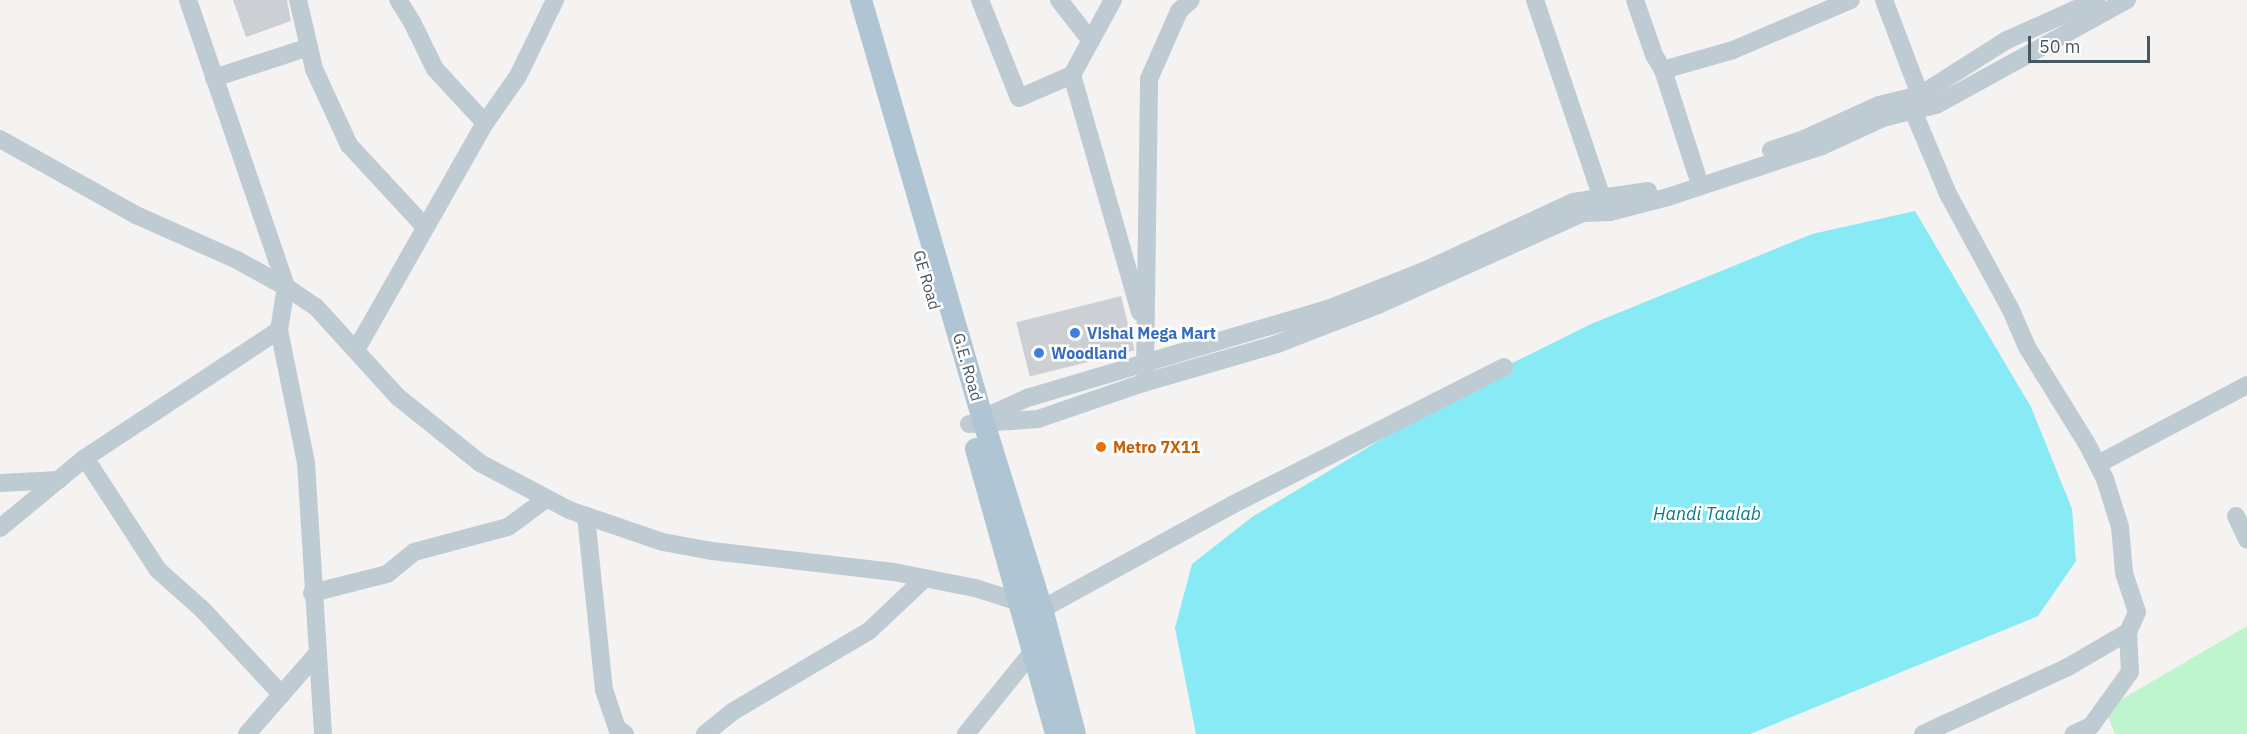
<!DOCTYPE html>
<style>
body{margin:0}
#map{position:relative;width:2247px;height:734px;overflow:hidden;background:#f5f2f2;font-family:"IBM Plex Sans",sans-serif}
div>[style]{position:absolute}
.green>*{inset:0;background:#bef4ce}
.water>*{inset:0;background:#88eaf5}
.building>*{inset:0;background:#ccd0d5;transform-origin:0 0}
.minor>*{height:18px;margin:-9px;padding:0 9px;transform-origin:9px;border-radius:9px;background:#bfcbd3}
.major>*{height:22px;margin:-11px;padding:0 11px;transform-origin:11px;border-radius:11px;background:#b0c5d3}
.dots>*{width:16px;height:16px;translate:-50% -50%;box-sizing:border-box;border:3px solid #fff;border-radius:50%}
span{translate:-50% -50%;white-space:nowrap;text-align:center;line-height:1.15;-webkit-text-stroke:5px #fff;paint-order:stroke}
.street-label{font-size:16px;color:#485862}
.shop-label{font-size:16px;color:#366cbe;font-weight:700}
.left{translate:0 -50%;text-align:left}
.food-label{font-size:16px;color:#c56008;font-weight:700}
.water-label{font-size:18px;color:#057b89;font-style:italic}
.scale{position:absolute;left:2028px;top:36px;width:122px;height:27px;box-sizing:border-box;border:3px solid #485862;border-top:0;padding-left:8px;font-size:18px;line-height:21px;white-space:nowrap;color:#485862;-webkit-text-stroke:4px #fff;paint-order:stroke}
</style>
<div id="map">
<div class="green">
<i style="clip-path:polygon(2247px 626px,2247px 734px,2115px 734px,2105px 709px)"></i>
</div>
<div class="water">
<i style="clip-path:polygon(1915px 211px,2031px 407px,2072px 509px,2076px 561px,2038px 616px,1750px 734px,1196px 734px,1175px 628px,1192px 564px,1252px 517px,1490px 374px,1591px 324px,1812px 234px)"></i>
</div>
<div class="building">
<i style="clip-path:polygon(233px 0,287px 0,291px 21px,246px 37px)"></i>
<i style="left:1121px;top:296px;width:56px;height:108px;rotate:76deg"></i>
</div>
<div class="minor">
<i style="left:188px;top:0;width:303px;rotate:71.1deg"></i>
<i style="left:286px;top:287px;width:44px;rotate:99.2deg"></i>
<i style="left:279px;top:330px;width:136px;rotate:78.5deg"></i>
<i style="left:306px;top:463px;width:272px;rotate:86.4deg"></i>
<i style="left:298px;top:0;width:71px;rotate:76.9deg"></i>
<i style="left:314px;top:69px;width:84px;rotate:65.3deg"></i>
<i style="left:349px;top:145px;width:110px;rotate:47.2deg"></i>
<i style="left:980px;top:0;width:105px;rotate:68.3deg"></i>
<i style="left:1019px;top:98px;width:58px;rotate:-23.5deg"></i>
<i style="left:1059px;top:0;width:52px;rotate:52deg"></i>
<i style="left:1113px;top:0;width:85px;rotate:118.7deg"></i>
<i style="left:1072px;top:75px;width:247px;rotate:74deg"></i>
<i style="left:1535px;top:0;width:209px;rotate:71.3deg"></i>
<i style="left:1602px;top:198px;width:12px;rotate:59deg"></i>
<i style="left:1635px;top:0;width:58px;rotate:70.9deg"></i>
<i style="left:1654px;top:55px;width:17px;rotate:59deg"></i>
<i style="left:1663px;top:70px;width:110px;rotate:72.1deg"></i>
<i style="left:1884px;top:0;width:102px;rotate:69.2deg"></i>
<i style="left:1920px;top:95px;width:19px;rotate:108deg"></i>
<i style="left:1914px;top:113px;width:88px;rotate:67.2deg"></i>
<i style="left:1948px;top:194px;width:130px;rotate:61.5deg"></i>
<i style="left:2010px;top:308px;width:43px;rotate:66.4deg"></i>
<i style="left:2027px;top:347px;width:112px;rotate:58.2deg"></i>
<i style="left:2086px;top:442px;width:42px;rotate:62.8deg"></i>
<i style="left:2105px;top:479px;width:50px;rotate:72.6deg"></i>
<i style="left:2120px;top:527px;width:46px;rotate:85deg"></i>
<i style="left:2124px;top:573px;width:41px;rotate:71.6deg"></i>
<i style="left:2137px;top:612px;width:22px;rotate:114deg"></i>
<i style="left:2128px;top:632px;width:40px;rotate:87.1deg"></i>
<i style="left:2130px;top:672px;width:67px;rotate:125.8deg"></i>
<i style="left:2091px;top:726px;width:19px;rotate:155deg"></i>
<i style="left:1663px;top:70px;width:73px;rotate:-15.9deg"></i>
<i style="left:1733px;top:50px;width:128px;rotate:-23deg"></i>
<i style="left:214px;top:78px;width:100px;rotate:-18.1deg"></i>
<i style="left:485px;top:123px;width:57px;rotate:-54.9deg"></i>
<i style="left:518px;top:76px;width:85px;rotate:-64deg"></i>
<i style="left:0;top:139px;width:156px;rotate:29.2deg"></i>
<i style="left:136px;top:215px;width:111px;rotate:24deg"></i>
<i style="left:237px;top:260px;width:56px;rotate:28.9deg"></i>
<i style="left:286px;top:287px;width:36px;rotate:34deg"></i>
<i style="left:316px;top:307px;width:122px;rotate:47.7deg"></i>
<i style="left:398px;top:397px;width:105px;rotate:38.8deg"></i>
<i style="left:480px;top:463px;width:101px;rotate:27.8deg"></i>
<i style="left:569px;top:510px;width:99px;rotate:18.8deg"></i>
<i style="left:663px;top:542px;width:50px;rotate:10.4deg"></i>
<i style="left:712px;top:551px;width:183px;rotate:6.6deg"></i>
<i style="left:894px;top:572px;width:83px;rotate:11.2deg"></i>
<i style="left:975px;top:588px;width:70px;rotate:17.4deg"></i>
<i style="left:1042px;top:609px;width:217px;rotate:-28.7deg"></i>
<i style="left:1232px;top:505px;width:305px;rotate:-26.9deg"></i>
<i style="left:1771px;top:150px;width:35px;rotate:-18deg"></i>
<i style="left:1804px;top:139px;width:82px;rotate:-24.4deg"></i>
<i style="left:1879px;top:105px;width:42px;rotate:-13.7deg"></i>
<i style="left:1920px;top:95px;width:103px;rotate:-32.3deg"></i>
<i style="left:2007px;top:40px;width:98px;rotate:-24.2deg"></i>
<i style="left:279px;top:330px;width:232px;rotate:146.6deg"></i>
<i style="left:85px;top:458px;width:134px;rotate:56.9deg"></i>
<i style="left:158px;top:570px;width:59px;rotate:41.6deg"></i>
<i style="left:202px;top:609px;width:117px;rotate:47.1deg"></i>
<i style="left:356px;top:350px;width:261px;rotate:-60.4deg"></i>
<i style="left:485px;top:123px;width:74px;rotate:-132.8deg"></i>
<i style="left:435px;top:69px;width:52px;rotate:-116.1deg"></i>
<i style="left:412px;top:22px;width:26px;rotate:-122deg"></i>
<i style="left:1145px;top:372px;width:293px;rotate:-89.2deg"></i>
<i style="left:1149px;top:79px;width:74px;rotate:-66.2deg"></i>
<i style="left:1179px;top:11px;width:16px;rotate:-43deg"></i>
<i style="left:981px;top:419px;width:51px;rotate:-24.5deg"></i>
<i style="left:1027px;top:398px;width:316px;rotate:-16.5deg"></i>
<i style="left:1330px;top:308px;width:101px;rotate:-21.5deg"></i>
<i style="left:1424px;top:271px;width:164px;rotate:-24.8deg"></i>
<i style="left:1573px;top:202px;width:76px;rotate:-8.3deg"></i>
<i style="left:969px;top:424px;width:69px;rotate:-4.1deg"></i>
<i style="left:1038px;top:419px;width:111px;rotate:-18.9deg"></i>
<i style="left:1143px;top:383px;width:140px;rotate:-16.2deg"></i>
<i style="left:1277px;top:344px;width:108px;rotate:-21.1deg"></i>
<i style="left:1378px;top:305px;width:225px;rotate:-24.2deg"></i>
<i style="left:1583px;top:213px;width:27px;rotate:-2deg"></i>
<i style="left:1610px;top:212px;width:60px;rotate:-14.5deg"></i>
<i style="left:1668px;top:197px;width:162px;rotate:-18.3deg"></i>
<i style="left:1822px;top:146px;width:67px;rotate:-24.7deg"></i>
<i style="left:1883px;top:118px;width:55px;rotate:-13.8deg"></i>
<i style="left:1936px;top:105px;width:218px;rotate:-28.8deg"></i>
<i style="left:2098px;top:464px;width:169px;rotate:-27.9deg"></i>
<i style="left:0;top:483px;width:59px;rotate:-2.9deg"></i>
<i style="left:586px;top:516px;width:175px;rotate:84.1deg"></i>
<i style="left:604px;top:690px;width:40px;rotate:71.1deg"></i>
<i style="left:617px;top:728px;width:10px;rotate:37deg"></i>
<i style="left:2236px;top:516px;width:26px;rotate:65deg"></i>
<i style="left:0;top:528px;width:110px;rotate:-39.5deg"></i>
<i style="left:312px;top:593px;width:77px;rotate:-14.2deg"></i>
<i style="left:387px;top:574px;width:35px;rotate:-39deg"></i>
<i style="left:414px;top:552px;width:97px;rotate:-14.9deg"></i>
<i style="left:508px;top:527px;width:47px;rotate:-36.4deg"></i>
<i style="left:247px;top:734px;width:105px;rotate:-48.9deg"></i>
<i style="left:705px;top:734px;width:35px;rotate:-39deg"></i>
<i style="left:732px;top:712px;width:159px;rotate:-30.6deg"></i>
<i style="left:869px;top:631px;width:77px;rotate:-43.4deg"></i>
<i style="left:966px;top:734px;width:108px;rotate:-51deg"></i>
<i style="left:1923px;top:734px;width:160px;rotate:-24.8deg"></i>
<i style="left:2068px;top:667px;width:69px;rotate:-30.3deg"></i>
</div>
<div class="major">
<i style="left:861px;top:0;width:441px;rotate:73.8deg"></i>
<i style="left:984px;top:423px;width:195px;rotate:72.7deg"></i>
<i style="left:1042px;top:609px;width:129px;rotate:75.2deg"></i>
<i style="left:976px;top:449px;width:296px;rotate:74.3deg"></i>
</div>
<div class="dots">
<i style="left:1075px;top:333px;background:#3f7fe0"></i>
<i style="left:1039px;top:353px;background:#3f7fe0"></i>
<i style="left:1101px;top:447px;background:#e8710a"></i>
</div>
<div class="street-label">
<span style="left:927px;top:280px;rotate:74deg">GE Road</span>
<span style="left:968px;top:367px;rotate:74deg">G.E. Road</span>
</div>
<div class="shop-label">
<span class="left" style="left:1087px;top:333px">Vishal Mega Mart</span>
<span class="left" style="left:1051px;top:353px">Woodland</span>
</div>
<div class="food-label">
<span class="left" style="left:1113px;top:447px">Metro 7X11</span>
</div>
<div class="water-label">
<span style="left:1707px;top:514px">Handi Taalab</span>
</div>
<div class="scale">50 m</div>
</div>
